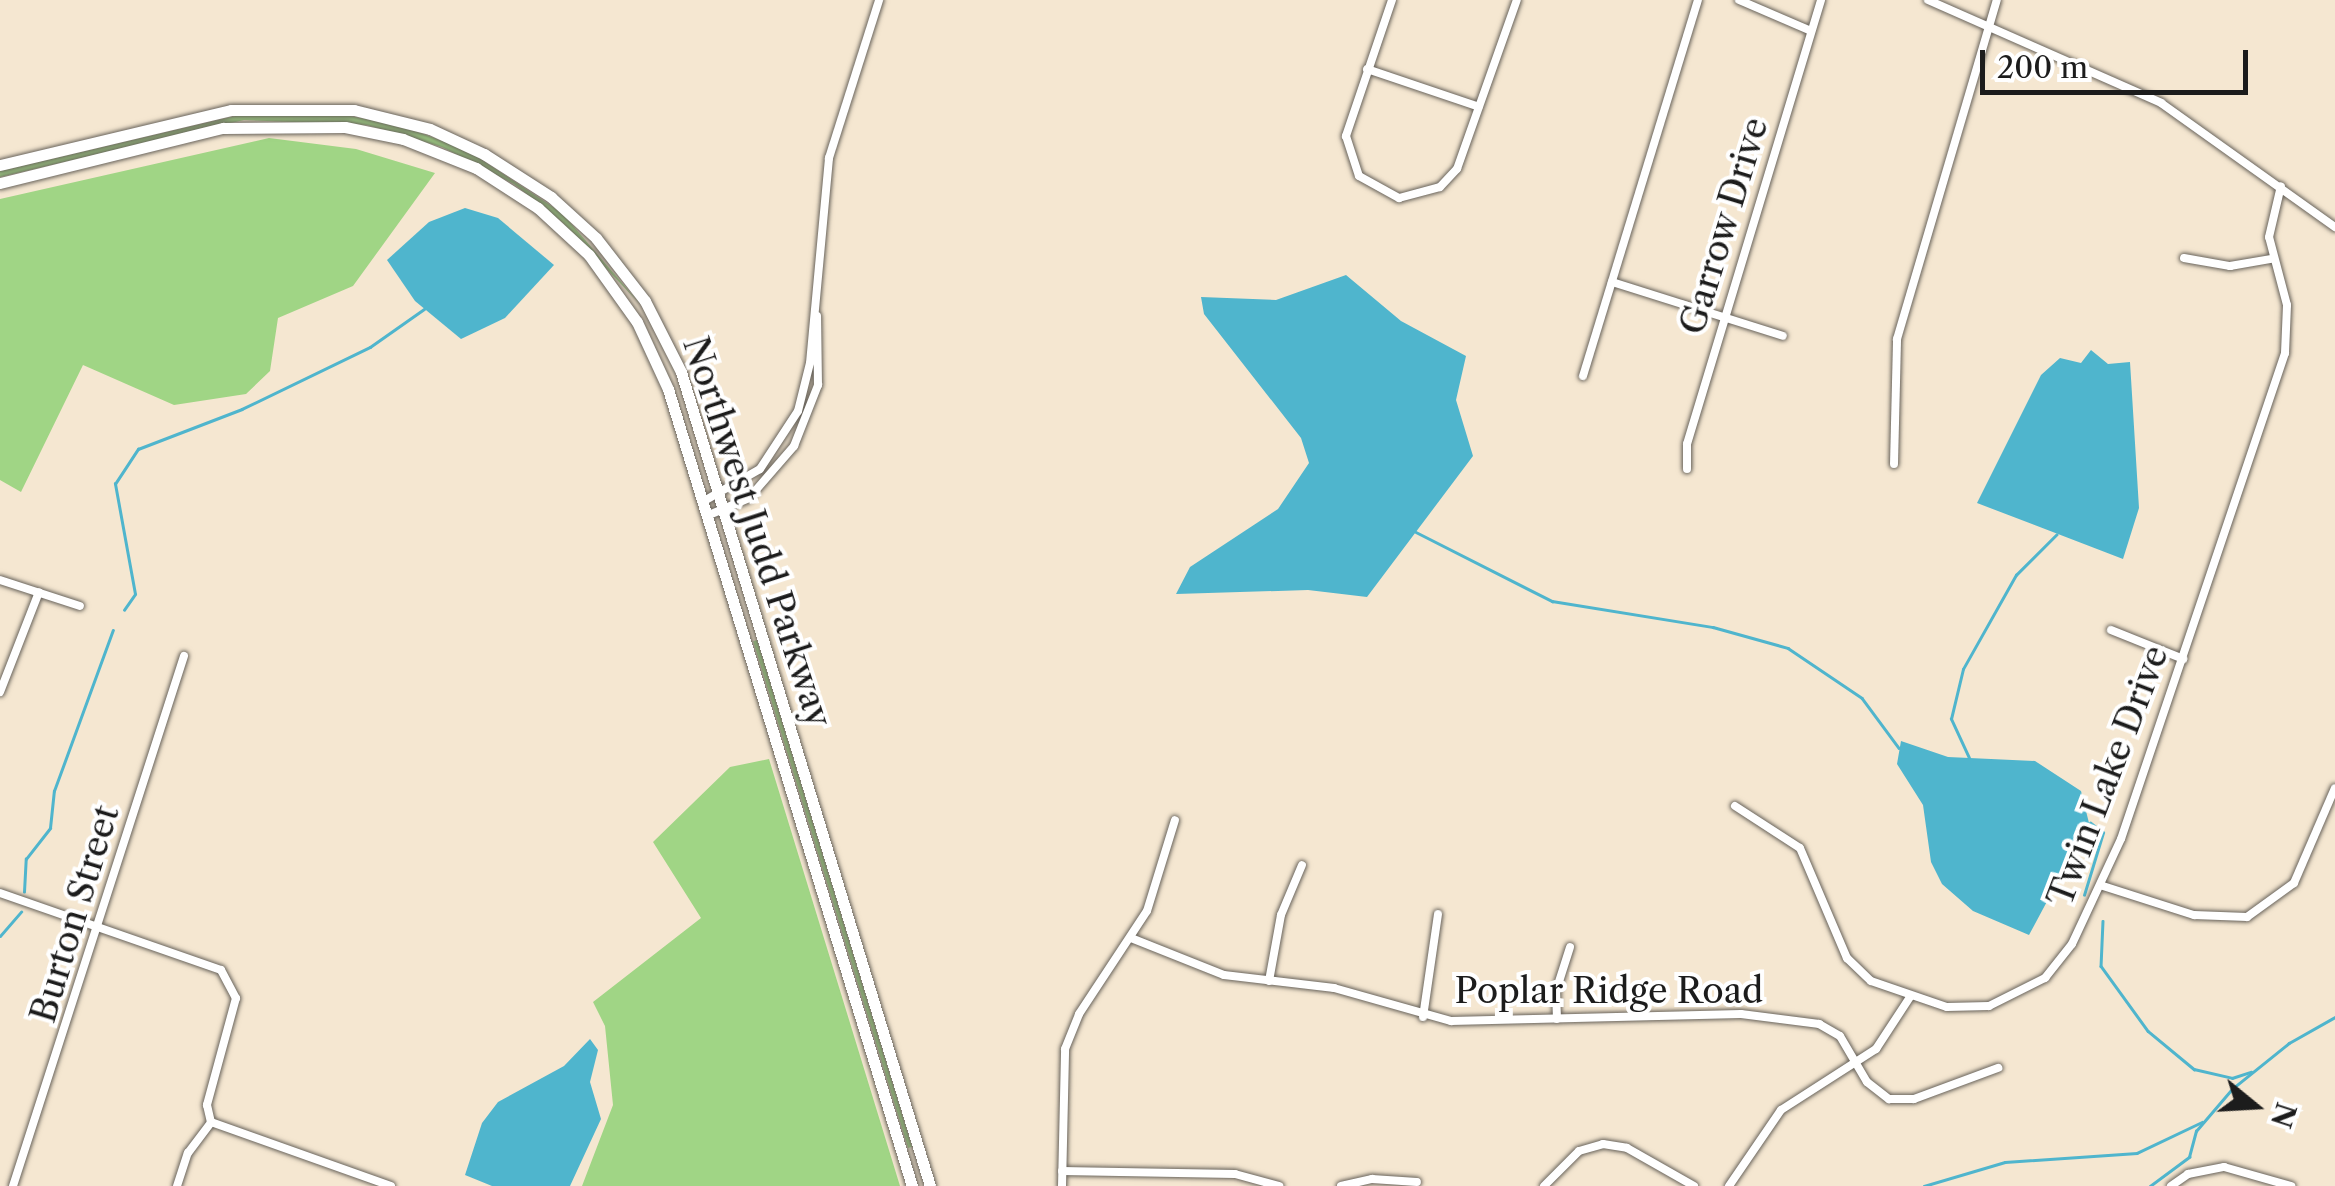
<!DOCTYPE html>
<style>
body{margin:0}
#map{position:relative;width:2335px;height:1186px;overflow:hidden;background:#f5e7d1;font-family:"Libre Caslon Text",serif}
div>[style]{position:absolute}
.green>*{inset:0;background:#a0d585;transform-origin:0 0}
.water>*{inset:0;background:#4fb5cd}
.stream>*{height:2.5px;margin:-1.25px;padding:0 1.25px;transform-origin:1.25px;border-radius:1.25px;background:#4fb5cd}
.roads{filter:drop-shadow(0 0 2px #68635b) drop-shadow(0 0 2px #68635b)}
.minor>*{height:8px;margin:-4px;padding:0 4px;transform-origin:4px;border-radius:4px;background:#fff}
.trunk>*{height:11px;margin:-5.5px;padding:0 5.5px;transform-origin:5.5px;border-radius:5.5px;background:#fff}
span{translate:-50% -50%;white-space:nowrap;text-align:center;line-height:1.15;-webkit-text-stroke:8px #fff;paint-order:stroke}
.street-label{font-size:35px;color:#1c1c1c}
.north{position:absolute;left:2205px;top:1056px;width:100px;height:100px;-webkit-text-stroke:8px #fff;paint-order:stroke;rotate:108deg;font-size:28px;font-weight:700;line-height:40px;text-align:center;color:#1c1c1c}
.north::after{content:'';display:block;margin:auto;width:35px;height:45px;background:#1c1c1c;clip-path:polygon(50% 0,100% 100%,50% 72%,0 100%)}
.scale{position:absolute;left:1980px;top:50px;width:268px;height:45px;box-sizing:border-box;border:5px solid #1c1c1c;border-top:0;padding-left:12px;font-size:30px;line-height:35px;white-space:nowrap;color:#1c1c1c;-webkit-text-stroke:8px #fff;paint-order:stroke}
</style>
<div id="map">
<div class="green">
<i style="clip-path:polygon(244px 114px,339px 114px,399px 125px,467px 150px,562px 213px,640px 304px,563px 223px,514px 184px,442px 147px,367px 125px,244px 120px,0 177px,0 171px)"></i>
<i style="clip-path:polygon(269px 138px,356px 149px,435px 173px,353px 286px,278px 318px,270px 371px,246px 394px,174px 405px,83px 365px,21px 492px,0 480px,0 199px)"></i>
<i style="left:757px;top:640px;width:530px;height:4px;rotate:73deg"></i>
<i style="clip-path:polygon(769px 759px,900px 1186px,582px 1186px,613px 1105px,605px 1026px,593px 1002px,701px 918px,653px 842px,730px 767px)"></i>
</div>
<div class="water">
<i style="clip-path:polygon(465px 208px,498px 218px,554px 265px,505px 318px,461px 339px,415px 301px,387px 260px,429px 222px)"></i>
<i style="clip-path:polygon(1346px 275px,1401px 321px,1466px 356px,1456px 400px,1473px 456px,1367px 597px,1308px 590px,1176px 594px,1190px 567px,1278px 509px,1309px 463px,1301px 438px,1204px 314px,1201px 297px,1276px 300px)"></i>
<i style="clip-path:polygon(2091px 350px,2108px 364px,2130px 362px,2139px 508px,2123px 559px,1977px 503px,2041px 375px,2060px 358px,2081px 363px)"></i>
<i style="clip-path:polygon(1901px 741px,1948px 757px,2035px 761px,2081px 791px,2089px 823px,2029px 935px,1973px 911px,1942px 884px,1931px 862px,1923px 805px,1897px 764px)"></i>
<i style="clip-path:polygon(590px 1039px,598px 1050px,590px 1082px,601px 1119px,570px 1186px,492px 1186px,465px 1175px,482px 1123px,498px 1102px,564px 1066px)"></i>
</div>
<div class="stream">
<i style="left:1416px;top:532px;width:153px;rotate:26.9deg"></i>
<i style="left:1552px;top:601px;width:163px;rotate:9.2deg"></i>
<i style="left:1713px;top:627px;width:78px;rotate:15.6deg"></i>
<i style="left:1788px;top:648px;width:89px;rotate:34deg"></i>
<i style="left:1862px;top:698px;width:62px;rotate:53.5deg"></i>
<i style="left:124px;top:610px;width:19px;rotate:-55deg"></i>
<i style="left:135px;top:594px;width:112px;rotate:-100.3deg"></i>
<i style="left:115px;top:484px;width:42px;rotate:-56.7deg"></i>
<i style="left:138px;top:449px;width:111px;rotate:-21deg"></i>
<i style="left:242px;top:409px;width:142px;rotate:-25.8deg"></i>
<i style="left:370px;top:347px;width:66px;rotate:-35.1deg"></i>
<i style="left:1969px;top:758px;width:43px;rotate:-114.8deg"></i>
<i style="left:1951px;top:719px;width:51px;rotate:-76.5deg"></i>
<i style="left:1963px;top:669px;width:108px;rotate:-60.6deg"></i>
<i style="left:2016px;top:575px;width:57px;rotate:-45deg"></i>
<i style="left:24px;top:892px;width:33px;rotate:-87deg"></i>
<i style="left:26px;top:859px;width:39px;rotate:-52deg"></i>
<i style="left:50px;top:828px;width:37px;rotate:-84deg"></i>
<i style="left:54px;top:791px;width:171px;rotate:-69.9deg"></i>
<i style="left:2084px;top:895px;width:65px;rotate:-73deg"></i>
<i style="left:2103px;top:833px;width:16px;rotate:-142deg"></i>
<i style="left:2103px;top:921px;width:45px;rotate:92.5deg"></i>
<i style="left:2101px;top:966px;width:80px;rotate:54.1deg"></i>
<i style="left:2148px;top:1031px;width:60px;rotate:39.6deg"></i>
<i style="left:2194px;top:1069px;width:39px;rotate:13deg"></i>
<i style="left:2232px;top:1078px;width:20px;rotate:-18deg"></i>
<i style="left:0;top:936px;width:32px;rotate:-49deg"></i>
<i style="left:1924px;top:1186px;width:84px;rotate:-16.5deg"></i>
<i style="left:2005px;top:1162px;width:132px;rotate:-3.9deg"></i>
<i style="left:2137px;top:1153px;width:72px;rotate:-25.5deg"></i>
<i style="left:2150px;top:1186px;width:49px;rotate:-36.6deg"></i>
<i style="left:2189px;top:1157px;width:27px;rotate:-75deg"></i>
<i style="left:2196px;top:1131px;width:55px;rotate:-49.4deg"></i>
<i style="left:2232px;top:1089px;width:73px;rotate:-38.9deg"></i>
<i style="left:2289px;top:1043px;width:53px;rotate:-29.5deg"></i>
</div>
<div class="roads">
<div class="minor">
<i style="left:1392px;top:0;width:144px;rotate:108.7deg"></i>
<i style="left:1346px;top:136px;width:42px;rotate:72deg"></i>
<i style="left:1359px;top:176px;width:46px;rotate:28.8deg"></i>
<i style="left:1399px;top:198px;width:42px;rotate:-15deg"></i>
<i style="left:1440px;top:187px;width:25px;rotate:-47deg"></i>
<i style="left:1457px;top:169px;width:179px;rotate:-70.5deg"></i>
<i style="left:1739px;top:0;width:78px;rotate:23.3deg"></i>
<i style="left:1928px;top:0;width:255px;rotate:23.8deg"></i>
<i style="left:2161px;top:103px;width:214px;rotate:35.5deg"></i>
<i style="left:1367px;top:69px;width:118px;rotate:18.7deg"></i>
<i style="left:2184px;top:258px;width:47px;rotate:9.9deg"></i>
<i style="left:2230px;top:266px;width:42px;rotate:-9.7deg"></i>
<i style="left:1612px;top:282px;width:179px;rotate:17.5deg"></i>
<i style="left:1583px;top:376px;width:393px;rotate:-73deg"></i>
<i style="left:1894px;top:464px;width:125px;rotate:-88.6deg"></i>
<i style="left:1897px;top:339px;width:353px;rotate:-73.6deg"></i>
<i style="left:1687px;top:469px;width:25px;rotate:-90deg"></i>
<i style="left:1687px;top:444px;width:464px;rotate:-73.2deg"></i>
<i style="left:704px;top:501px;width:64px;rotate:-29.7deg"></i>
<i style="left:760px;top:469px;width:69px;rotate:-56.8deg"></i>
<i style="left:798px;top:411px;width:49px;rotate:-76deg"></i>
<i style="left:810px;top:363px;width:206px;rotate:-84.7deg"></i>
<i style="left:829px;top:158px;width:166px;rotate:-72.4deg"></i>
<i style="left:709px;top:515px;width:43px;rotate:-23deg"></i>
<i style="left:749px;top:498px;width:69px;rotate:-49.1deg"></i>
<i style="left:794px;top:446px;width:66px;rotate:-68.5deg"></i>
<i style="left:818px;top:385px;width:69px;rotate:-90.8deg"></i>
<i style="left:0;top:580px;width:84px;rotate:18deg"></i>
<i style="left:2111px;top:630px;width:78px;rotate:21.9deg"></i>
<i style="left:0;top:692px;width:107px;rotate:-68.7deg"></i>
<i style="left:1735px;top:806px;width:77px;rotate:32.9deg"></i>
<i style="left:1800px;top:848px;width:120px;rotate:66.9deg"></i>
<i style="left:1847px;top:958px;width:33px;rotate:44deg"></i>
<i style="left:1871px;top:981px;width:80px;rotate:18.9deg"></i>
<i style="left:1947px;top:1007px;width:42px;rotate:-1.4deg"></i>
<i style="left:1989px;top:1006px;width:63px;rotate:-26.6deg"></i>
<i style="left:2045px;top:978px;width:43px;rotate:-51.5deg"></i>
<i style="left:2072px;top:944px;width:116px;rotate:-65deg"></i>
<i style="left:2121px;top:839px;width:513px;rotate:-71.35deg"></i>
<i style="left:2285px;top:353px;width:48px;rotate:-87.6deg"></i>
<i style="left:2287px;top:305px;width:70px;rotate:-104.8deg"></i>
<i style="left:2269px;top:237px;width:52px;rotate:-76.8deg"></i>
<i style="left:2103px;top:886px;width:96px;rotate:17.7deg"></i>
<i style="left:2194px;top:915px;width:53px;rotate:2.2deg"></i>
<i style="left:2247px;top:917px;width:58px;rotate:-35.9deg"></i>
<i style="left:2294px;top:883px;width:103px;rotate:-66.7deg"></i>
<i style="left:0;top:893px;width:234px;rotate:19.2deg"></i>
<i style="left:221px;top:970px;width:32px;rotate:62deg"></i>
<i style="left:236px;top:998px;width:111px;rotate:105.2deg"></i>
<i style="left:207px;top:1105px;width:17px;rotate:77deg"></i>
<i style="left:211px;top:1122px;width:191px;rotate:19.6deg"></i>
<i style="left:1131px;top:938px;width:100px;rotate:21.7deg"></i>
<i style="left:1224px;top:975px;width:111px;rotate:6.7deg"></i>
<i style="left:1334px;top:988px;width:122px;rotate:15.8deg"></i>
<i style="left:1451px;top:1021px;width:290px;rotate:-1.4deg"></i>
<i style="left:1741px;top:1014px;width:79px;rotate:7.3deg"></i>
<i style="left:1819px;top:1024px;width:24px;rotate:30deg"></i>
<i style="left:1840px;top:1036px;width:53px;rotate:59.6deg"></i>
<i style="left:1867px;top:1082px;width:28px;rotate:38deg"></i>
<i style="left:1889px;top:1099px;width:25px"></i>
<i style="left:1914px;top:1099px;width:90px;rotate:-20.3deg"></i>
<i style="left:1269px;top:981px;width:67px;rotate:-79.7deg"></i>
<i style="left:1281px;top:915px;width:54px;rotate:-67.2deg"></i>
<i style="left:1423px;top:1017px;width:104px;rotate:-81.7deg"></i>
<i style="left:1557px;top:1019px;width:28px;rotate:-92deg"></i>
<i style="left:1556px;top:991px;width:46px;rotate:-72.3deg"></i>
<i style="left:1062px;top:1171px;width:173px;rotate:1deg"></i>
<i style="left:1235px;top:1174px;width:46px;rotate:15.3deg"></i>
<i style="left:13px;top:1186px;width:557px;rotate:-72.12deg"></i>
<i style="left:177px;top:1186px;width:35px;rotate:-72deg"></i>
<i style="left:188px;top:1153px;width:39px;rotate:-53deg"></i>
<i style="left:1062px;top:1186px;width:137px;rotate:-88.7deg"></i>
<i style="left:1065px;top:1049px;width:38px;rotate:-68deg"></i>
<i style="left:1079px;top:1014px;width:123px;rotate:-56.6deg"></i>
<i style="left:1147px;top:911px;width:95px;rotate:-72.9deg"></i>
<i style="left:1341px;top:1186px;width:32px;rotate:-13deg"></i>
<i style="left:1372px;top:1179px;width:45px;rotate:3.8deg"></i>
<i style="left:1544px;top:1186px;width:49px;rotate:-45deg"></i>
<i style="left:1579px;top:1151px;width:25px;rotate:-16deg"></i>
<i style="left:1603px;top:1144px;width:24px;rotate:9deg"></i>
<i style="left:1627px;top:1148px;width:77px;rotate:29.6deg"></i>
<i style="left:1729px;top:1186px;width:92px;rotate:-55.6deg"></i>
<i style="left:1781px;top:1110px;width:113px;rotate:-32.7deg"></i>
<i style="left:1876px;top:1049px;width:62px;rotate:-56.8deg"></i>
<i style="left:2171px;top:1186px;width:21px;rotate:-35deg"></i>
<i style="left:2188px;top:1174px;width:37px;rotate:-11deg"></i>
<i style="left:2224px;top:1167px;width:70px;rotate:15.8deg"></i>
</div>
<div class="trunk">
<i style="left:0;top:165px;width:237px;rotate:-13.4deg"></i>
<i style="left:231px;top:110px;width:123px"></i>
<i style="left:354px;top:110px;width:78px;rotate:14deg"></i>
<i style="left:430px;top:129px;width:60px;rotate:24.8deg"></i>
<i style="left:484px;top:154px;width:80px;rotate:32.7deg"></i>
<i style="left:551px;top:197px;width:61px;rotate:42.3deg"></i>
<i style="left:596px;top:238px;width:80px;rotate:52.1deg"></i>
<i style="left:645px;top:301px;width:80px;rotate:63.1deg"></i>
<i style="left:681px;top:372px;width:851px;rotate:72.99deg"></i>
<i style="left:0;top:183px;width:230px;rotate:-13.9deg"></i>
<i style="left:223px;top:128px;width:122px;rotate:-0.5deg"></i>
<i style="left:345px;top:127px;width:59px;rotate:11.7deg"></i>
<i style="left:403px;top:139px;width:79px;rotate:21.7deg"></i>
<i style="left:476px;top:168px;width:74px;rotate:32.8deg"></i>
<i style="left:538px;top:208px;width:69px;rotate:42.7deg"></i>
<i style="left:589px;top:255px;width:82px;rotate:54.4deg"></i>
<i style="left:637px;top:322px;width:74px;rotate:65.2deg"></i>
<i style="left:668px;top:389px;width:834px;rotate:72.98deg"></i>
</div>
</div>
<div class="street-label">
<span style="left:1724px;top:226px;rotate:-73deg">Garrow Drive</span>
<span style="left:757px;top:532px;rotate:72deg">Northwest Judd Parkway</span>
<span style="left:2108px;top:776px;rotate:-69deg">Twin Lake Drive</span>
<span style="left:75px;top:914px;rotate:-73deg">Burton Street</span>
<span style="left:1609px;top:991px">Poplar Ridge Road</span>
</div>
<div class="north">N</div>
<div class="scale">200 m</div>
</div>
